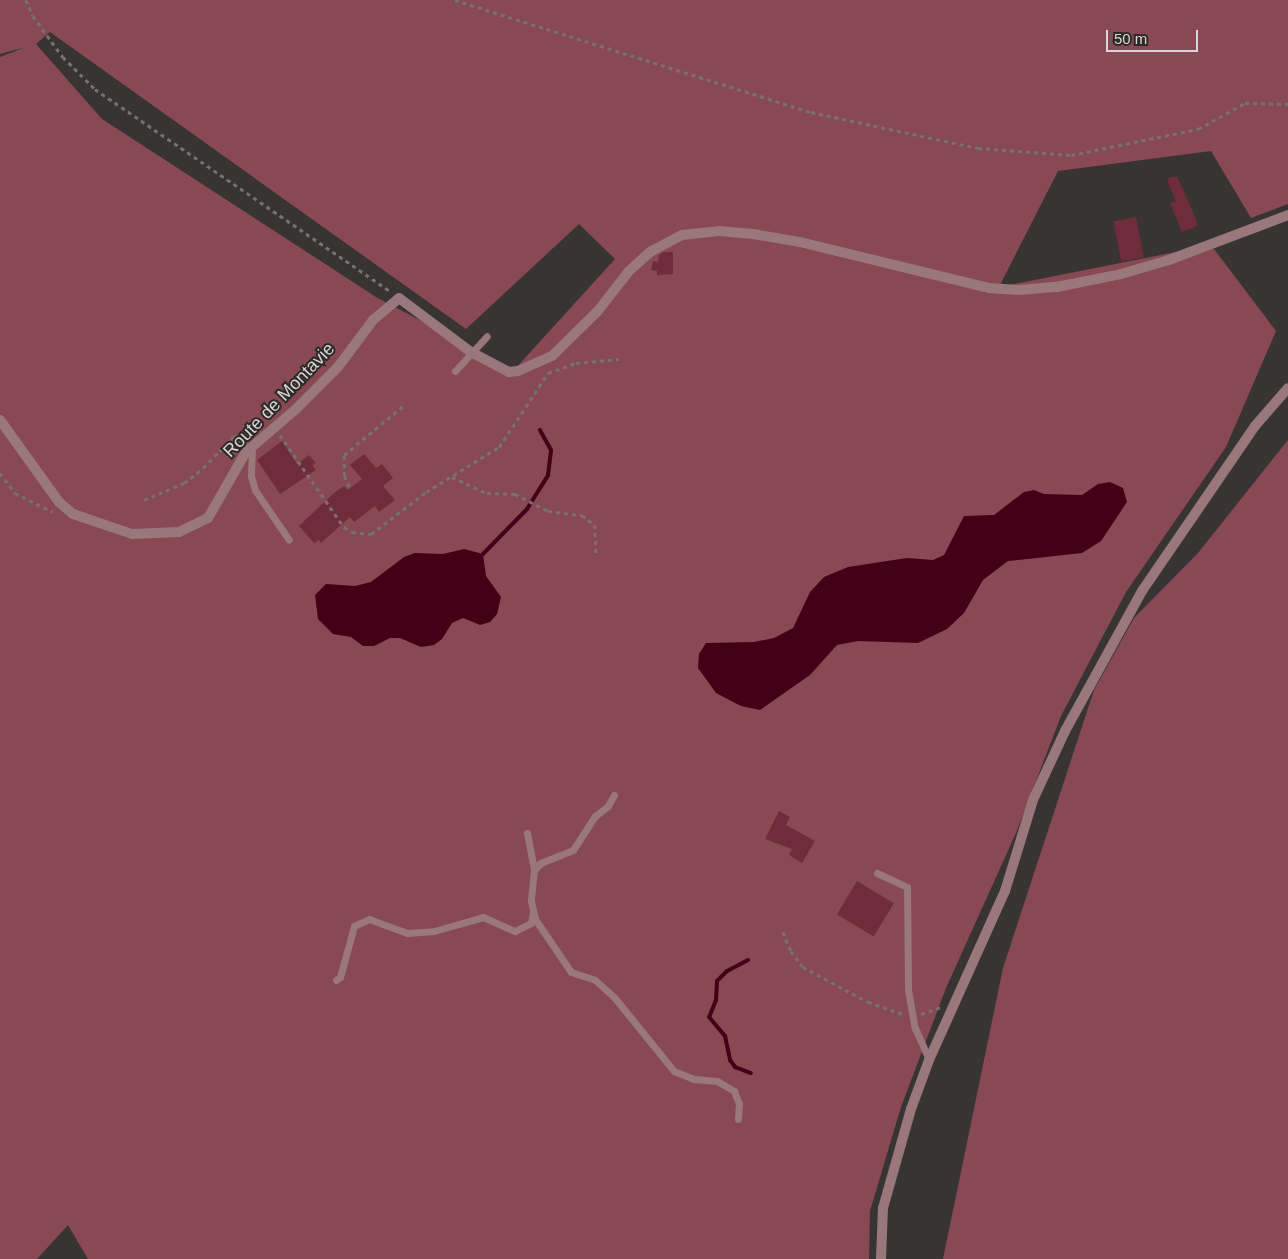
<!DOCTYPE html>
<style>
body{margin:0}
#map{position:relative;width:1288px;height:1259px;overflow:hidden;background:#383434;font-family:Arial,sans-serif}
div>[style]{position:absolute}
.green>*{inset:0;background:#884954}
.water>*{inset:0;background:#420116}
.stream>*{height:4px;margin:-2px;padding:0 2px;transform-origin:2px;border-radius:2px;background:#420116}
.building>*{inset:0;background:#6f2c3a;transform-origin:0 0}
.path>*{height:2.5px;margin-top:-1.25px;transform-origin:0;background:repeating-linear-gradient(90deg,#767272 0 4px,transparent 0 8px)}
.service>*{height:7px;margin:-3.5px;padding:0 3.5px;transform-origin:3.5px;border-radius:3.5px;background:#99777b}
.minor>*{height:10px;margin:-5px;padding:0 5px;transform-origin:5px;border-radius:5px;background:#99777b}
.tertiary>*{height:10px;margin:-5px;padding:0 5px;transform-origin:5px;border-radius:5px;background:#99777b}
span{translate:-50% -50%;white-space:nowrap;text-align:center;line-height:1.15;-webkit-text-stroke:4px #2e2a2a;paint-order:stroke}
.street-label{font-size:18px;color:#d9d6d6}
.scale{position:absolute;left:1106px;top:30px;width:92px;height:22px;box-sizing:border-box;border:2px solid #d9d6d6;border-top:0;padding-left:6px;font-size:15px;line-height:18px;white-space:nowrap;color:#d9d6d6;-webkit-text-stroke:4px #2e2a2a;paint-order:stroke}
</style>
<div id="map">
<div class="green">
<i style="clip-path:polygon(evenodd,0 0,1288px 0,1288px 204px,1251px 218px,1211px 151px,1058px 171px,999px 287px,1211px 245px,1276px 331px,1226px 447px,1126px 592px,1061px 716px,1016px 833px,946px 988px,901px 1107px,870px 1211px,869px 1259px,88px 1259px,68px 1225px,37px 1259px,0 1259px,0 57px,26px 47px,0 54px,0 0,50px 32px,466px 329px,579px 224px,615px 259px,514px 370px,376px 297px,102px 119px,36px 44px,50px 32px)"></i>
<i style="clip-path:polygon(1288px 440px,1288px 1259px,943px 1259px,1003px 968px,1094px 690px,1134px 618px,1198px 553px)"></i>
</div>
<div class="water">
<i style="clip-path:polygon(1110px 482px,1123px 488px,1127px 502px,1101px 541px,1082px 553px,1008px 561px,983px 580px,964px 613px,947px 629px,918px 643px,858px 641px,837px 645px,810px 675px,760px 710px,741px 706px,716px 693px,698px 668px,699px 654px,706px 643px,754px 642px,774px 638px,793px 628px,810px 592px,824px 577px,848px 567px,907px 558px,933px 560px,944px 555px,964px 516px,994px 515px,1024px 492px,1034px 490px,1044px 494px,1082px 495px,1098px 484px)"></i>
<i style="clip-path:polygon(464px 549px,483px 554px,486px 576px,501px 597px,497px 614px,490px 622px,480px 625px,463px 618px,452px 623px,442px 639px,434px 645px,421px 647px,400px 638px,390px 638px,374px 646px,363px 646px,351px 637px,333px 634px,318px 619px,315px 595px,326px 584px,355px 586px,371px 582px,404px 557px,415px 553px,443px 554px)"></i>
</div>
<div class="stream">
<i style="left:483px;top:554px;width:63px;rotate:-45.6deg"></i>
<i style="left:527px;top:509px;width:40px;rotate:-58deg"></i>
<i style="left:548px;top:475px;width:25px;rotate:-83deg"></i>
<i style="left:551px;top:450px;width:23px;rotate:-119deg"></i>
<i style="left:748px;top:960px;width:24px;rotate:152deg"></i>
<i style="left:727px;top:971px;width:14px;rotate:135deg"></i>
<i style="left:717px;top:981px;width:19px;rotate:93deg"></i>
<i style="left:716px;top:1000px;width:18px;rotate:112deg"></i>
<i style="left:709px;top:1017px;width:25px;rotate:50deg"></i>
<i style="left:725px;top:1036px;width:25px;rotate:78deg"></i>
<i style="left:730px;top:1060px;width:9px;rotate:54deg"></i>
<i style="left:735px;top:1067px;width:17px;rotate:21deg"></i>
</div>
<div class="building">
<i style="clip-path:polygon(1170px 177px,1177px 177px,1187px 198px,1198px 225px,1193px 228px,1182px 232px,1170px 203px,1176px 201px,1167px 181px)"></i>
<i style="left:1136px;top:217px;width:41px;height:23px;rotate:79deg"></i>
<i style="clip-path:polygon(664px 252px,673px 252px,673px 274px,657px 275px,657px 271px,651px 270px,653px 261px,658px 262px,659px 255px)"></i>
<i style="clip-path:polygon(282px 441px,297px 464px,309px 455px,316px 463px,312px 465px,316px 470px,280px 494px,257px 460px)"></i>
<i style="clip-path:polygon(364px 454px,376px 468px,382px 464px,393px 478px,383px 486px,395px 500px,379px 512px,375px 506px,354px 522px,350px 517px,321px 543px,319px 540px,314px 543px,299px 526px,334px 493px,344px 486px,348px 490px,362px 479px,350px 465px)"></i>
<i style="clip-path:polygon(779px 811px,790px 817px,786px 825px,815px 841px,802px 863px,789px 855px,792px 849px,765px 839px)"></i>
<i style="left:857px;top:881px;width:43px;height:39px;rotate:31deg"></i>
</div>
<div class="path">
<i style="left:26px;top:0;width:17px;rotate:66deg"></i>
<i style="left:33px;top:16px;width:51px;rotate:53.8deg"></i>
<i style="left:63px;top:57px;width:45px;rotate:45deg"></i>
<i style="left:95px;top:89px;width:358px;rotate:34.4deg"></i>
<i style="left:455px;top:0;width:373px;rotate:17.5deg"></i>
<i style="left:811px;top:112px;width:171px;rotate:12.2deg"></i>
<i style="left:978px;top:148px;width:93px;rotate:4.3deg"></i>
<i style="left:1071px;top:155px;width:130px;rotate:-11.6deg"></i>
<i style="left:1198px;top:129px;width:54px;rotate:-29deg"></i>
<i style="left:1245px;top:103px;width:43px;rotate:1.3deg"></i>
<i style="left:280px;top:435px;width:112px;rotate:55.2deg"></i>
<i style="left:344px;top:527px;width:9px;rotate:32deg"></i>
<i style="left:352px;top:532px;width:19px;rotate:6deg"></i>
<i style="left:371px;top:534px;width:69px;rotate:-37.4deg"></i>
<i style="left:426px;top:492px;width:86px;rotate:-31.7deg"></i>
<i style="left:499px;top:447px;width:89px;rotate:-56.5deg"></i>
<i style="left:548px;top:373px;width:30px;rotate:-20deg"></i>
<i style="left:576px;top:363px;width:43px;rotate:-5.3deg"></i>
<i style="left:0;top:473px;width:25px;rotate:53deg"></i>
<i style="left:15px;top:493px;width:42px;rotate:26.6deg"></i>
<i style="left:452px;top:477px;width:38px;rotate:25deg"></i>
<i style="left:487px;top:493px;width:28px;rotate:2deg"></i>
<i style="left:515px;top:494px;width:37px;rotate:27deg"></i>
<i style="left:548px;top:511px;width:34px;rotate:7deg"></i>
<i style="left:582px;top:515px;width:16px;rotate:38deg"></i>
<i style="left:595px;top:525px;width:29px;rotate:88deg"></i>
<i style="left:349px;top:487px;width:12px;rotate:-114deg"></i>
<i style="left:344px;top:476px;width:21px;rotate:-90deg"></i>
<i style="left:344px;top:455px;width:77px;rotate:-39.7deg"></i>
<i style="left:144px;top:500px;width:43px;rotate:-23deg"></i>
<i style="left:184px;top:483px;width:24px;rotate:-38deg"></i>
<i style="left:203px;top:468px;width:45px;rotate:-45.9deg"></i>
<i style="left:234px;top:436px;width:10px;rotate:29deg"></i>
<i style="left:783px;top:932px;width:21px;rotate:67deg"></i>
<i style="left:791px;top:951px;width:20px;rotate:53deg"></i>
<i style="left:803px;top:967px;width:74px;rotate:28.3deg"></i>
<i style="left:868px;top:1002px;width:37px;rotate:19deg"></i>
<i style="left:921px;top:1014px;width:21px;rotate:-19deg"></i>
</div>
<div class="service">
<i style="left:455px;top:371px;width:47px;rotate:-47.6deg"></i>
<i style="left:252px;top:447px;width:29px;rotate:92deg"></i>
<i style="left:251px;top:476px;width:15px;rotate:74deg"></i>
<i style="left:255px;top:490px;width:60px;rotate:55.8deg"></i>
<i style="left:614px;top:795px;width:13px;rotate:119deg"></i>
<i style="left:608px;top:806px;width:16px;rotate:142deg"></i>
<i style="left:595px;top:816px;width:40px;rotate:122.9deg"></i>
<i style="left:573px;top:850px;width:35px;rotate:158deg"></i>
<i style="left:541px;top:863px;width:10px;rotate:135deg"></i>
<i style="left:534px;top:870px;width:31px;rotate:96deg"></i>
<i style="left:531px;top:901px;width:18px;rotate:77deg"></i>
<i style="left:535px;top:919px;width:64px;rotate:55.8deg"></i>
<i style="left:571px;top:972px;width:25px;rotate:18deg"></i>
<i style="left:595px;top:980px;width:25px;rotate:42deg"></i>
<i style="left:614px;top:997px;width:95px;rotate:51deg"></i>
<i style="left:674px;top:1071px;width:22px;rotate:22deg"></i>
<i style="left:694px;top:1079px;width:23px;rotate:5deg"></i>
<i style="left:717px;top:1081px;width:20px;rotate:30deg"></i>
<i style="left:734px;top:1091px;width:14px;rotate:69deg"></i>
<i style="left:739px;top:1104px;width:15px;rotate:94deg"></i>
<i style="left:527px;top:833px;width:38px;rotate:79deg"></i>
<i style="left:877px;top:873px;width:33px;rotate:25deg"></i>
<i style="left:907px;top:887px;width:103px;rotate:89.4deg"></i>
<i style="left:908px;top:990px;width:39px;rotate:80deg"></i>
<i style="left:915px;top:1028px;width:35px;rotate:66deg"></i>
<i style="left:336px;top:980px;width:5px;rotate:-37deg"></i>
<i style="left:340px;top:977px;width:53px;rotate:-74.6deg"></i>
<i style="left:354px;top:926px;width:17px;rotate:-25deg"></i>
<i style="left:369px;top:919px;width:40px;rotate:20.2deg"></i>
<i style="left:407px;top:933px;width:27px;rotate:-4deg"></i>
<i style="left:434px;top:931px;width:51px;rotate:-15.9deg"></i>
<i style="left:483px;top:917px;width:35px;rotate:24deg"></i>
<i style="left:515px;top:931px;width:18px;rotate:-27deg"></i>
<i style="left:531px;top:923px;width:11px;rotate:-80deg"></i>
</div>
<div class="minor">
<i style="left:0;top:420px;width:101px;rotate:54.3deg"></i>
<i style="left:59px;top:502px;width:18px;rotate:41deg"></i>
<i style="left:73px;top:514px;width:62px;rotate:18.7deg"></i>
<i style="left:132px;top:534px;width:47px;rotate:-2.4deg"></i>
<i style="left:179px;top:532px;width:32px;rotate:-26deg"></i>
<i style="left:208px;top:518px;width:76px;rotate:-60.1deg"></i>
<i style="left:246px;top:452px;width:66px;rotate:-40.7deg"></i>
<i style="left:296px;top:409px;width:59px;rotate:-45deg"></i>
<i style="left:338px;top:367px;width:59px;rotate:-53.3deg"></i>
<i style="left:373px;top:320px;width:34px;rotate:-40deg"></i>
<i style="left:399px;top:298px;width:90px;rotate:36.9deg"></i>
<i style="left:471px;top:352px;width:43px;rotate:27.8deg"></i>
<i style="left:509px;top:372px;width:9px;rotate:-6deg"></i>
<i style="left:518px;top:371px;width:37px;rotate:-24deg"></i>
<i style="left:552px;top:356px;width:63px;rotate:-44.4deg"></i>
<i style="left:597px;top:312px;width:52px;rotate:-52deg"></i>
<i style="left:629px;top:271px;width:28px;rotate:-42deg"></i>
<i style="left:650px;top:252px;width:36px;rotate:-28deg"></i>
<i style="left:682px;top:235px;width:37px;rotate:-6deg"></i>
<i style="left:719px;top:231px;width:34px;rotate:5deg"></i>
<i style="left:753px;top:234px;width:48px;rotate:9.7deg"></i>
<i style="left:800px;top:242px;width:195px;rotate:13.7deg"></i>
<i style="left:989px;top:288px;width:30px;rotate:4deg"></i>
<i style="left:1019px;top:290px;width:38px;rotate:-5deg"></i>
<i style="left:1057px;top:287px;width:65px;rotate:-11.5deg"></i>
<i style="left:1121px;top:274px;width:50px;rotate:-16.3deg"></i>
<i style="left:1169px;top:260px;width:127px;rotate:-20.7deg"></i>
</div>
<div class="tertiary">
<i style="left:881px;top:1259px;width:51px;rotate:-87.8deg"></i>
<i style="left:883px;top:1208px;width:103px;rotate:-74.2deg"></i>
<i style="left:911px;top:1109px;width:52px;rotate:-69.8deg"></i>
<i style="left:929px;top:1060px;width:185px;rotate:-65.8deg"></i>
<i style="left:1005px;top:891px;width:95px;rotate:-72.9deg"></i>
<i style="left:1033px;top:800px;width:76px;rotate:-65.1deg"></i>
<i style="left:1065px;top:731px;width:160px;rotate:-61.2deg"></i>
<i style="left:1142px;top:591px;width:200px;rotate:-55.6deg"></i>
<i style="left:1255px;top:426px;width:50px;rotate:-49deg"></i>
</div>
<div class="street-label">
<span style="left:279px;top:400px;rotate:-46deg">Route de Montavie</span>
</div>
<div class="scale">50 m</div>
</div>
